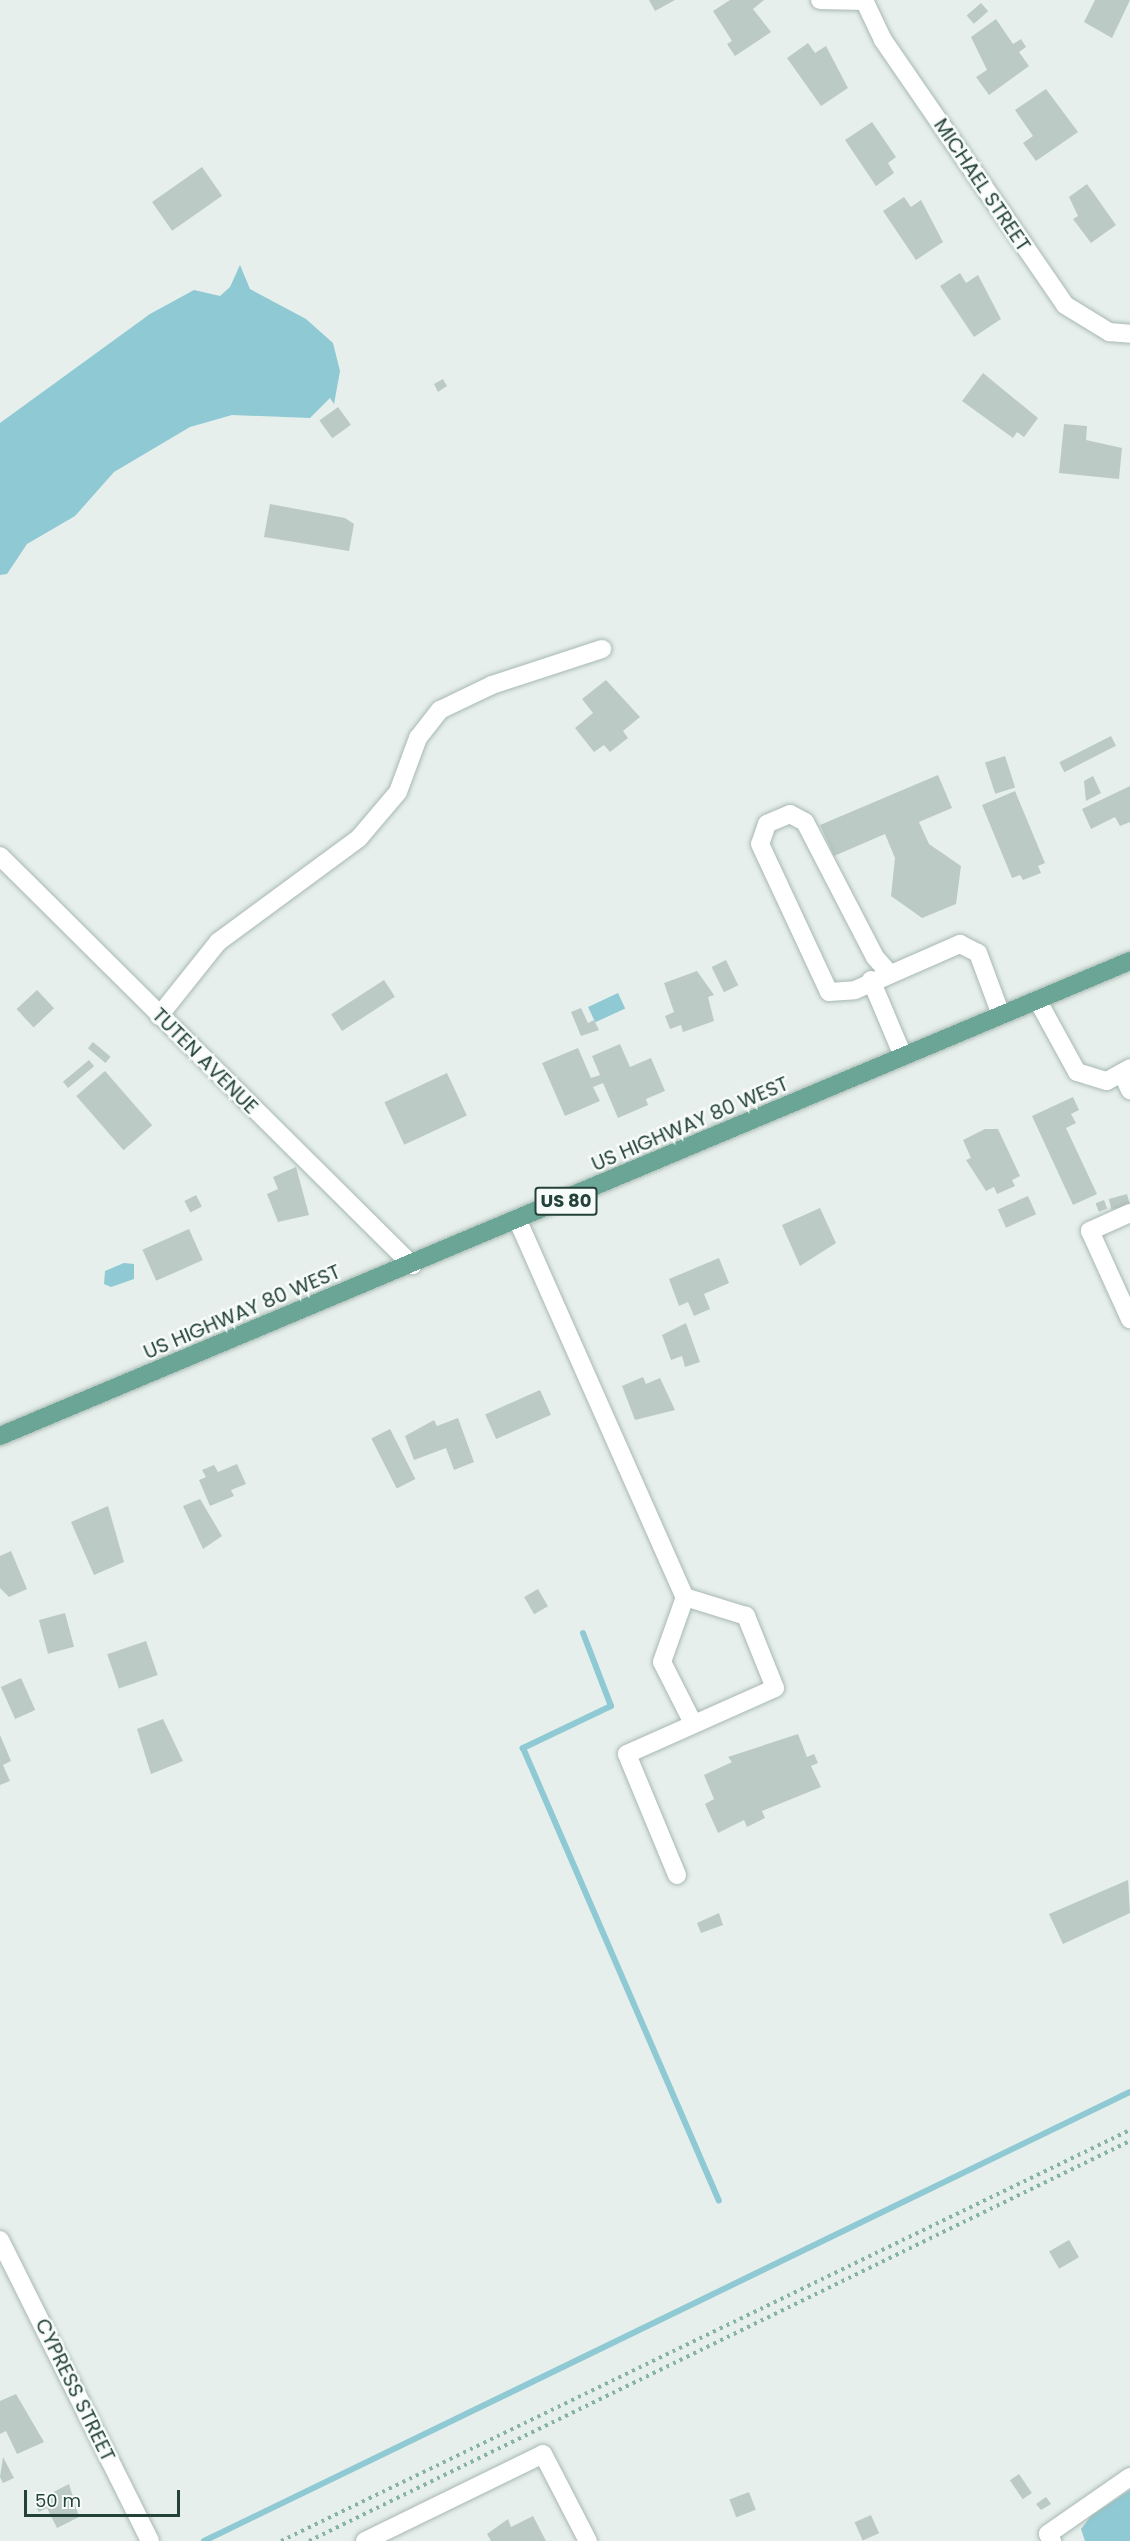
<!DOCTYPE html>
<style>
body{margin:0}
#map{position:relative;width:1130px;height:2541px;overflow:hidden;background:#e6efeb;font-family:Poppins,sans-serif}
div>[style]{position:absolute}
.water>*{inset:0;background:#8ec9d4;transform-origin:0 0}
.stream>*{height:6px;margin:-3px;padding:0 3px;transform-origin:3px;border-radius:3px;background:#8ec9d4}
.building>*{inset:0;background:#bbcac4;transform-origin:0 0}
.path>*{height:4px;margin-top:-2px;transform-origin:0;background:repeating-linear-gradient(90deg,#86b3a5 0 3px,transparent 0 7.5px)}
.roads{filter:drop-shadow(0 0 2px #a8b8b2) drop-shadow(0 0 2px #a8b8b2)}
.minor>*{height:18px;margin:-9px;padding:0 9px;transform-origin:9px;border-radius:9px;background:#fff}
.major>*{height:18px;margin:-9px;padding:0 9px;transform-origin:9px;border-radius:9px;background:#6aa596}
span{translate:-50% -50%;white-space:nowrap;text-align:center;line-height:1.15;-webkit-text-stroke:5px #f7fbf9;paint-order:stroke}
.shield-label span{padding:2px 4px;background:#f7fbf9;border:2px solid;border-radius:4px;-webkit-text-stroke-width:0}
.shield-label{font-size:18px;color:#24423a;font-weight:700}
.street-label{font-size:20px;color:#24423a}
.scale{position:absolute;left:24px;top:2490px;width:156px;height:27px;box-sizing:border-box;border:3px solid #24423a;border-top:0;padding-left:8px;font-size:18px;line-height:21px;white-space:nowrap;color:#24423a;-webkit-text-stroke:4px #f7fbf9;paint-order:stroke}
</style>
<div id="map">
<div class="water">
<i style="clip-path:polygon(240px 265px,250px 289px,306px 319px,333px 343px,340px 371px,334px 404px,330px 398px,310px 418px,232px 415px,190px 427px,114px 472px,75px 516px,27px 544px,7px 574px,0 575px,0 423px,150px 314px,194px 290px,220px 296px,230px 287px)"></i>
<i style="left:618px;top:993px;width:17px;height:33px;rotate:65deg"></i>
<i style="clip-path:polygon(124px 1263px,134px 1264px,134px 1279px,111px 1287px,104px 1284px,105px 1271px)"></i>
<i style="clip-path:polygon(1130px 2490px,1130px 2541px,1085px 2541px,1081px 2529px,1091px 2516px)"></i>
</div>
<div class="stream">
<i style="left:583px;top:1633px;width:78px;rotate:69deg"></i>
<i style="left:611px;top:1706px;width:98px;rotate:154.5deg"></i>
<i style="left:523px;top:1748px;width:493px;rotate:66.6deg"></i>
<i style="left:204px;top:2541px;width:1029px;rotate:-25.87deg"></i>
</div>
<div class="building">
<i style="clip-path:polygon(649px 0,675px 0,655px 11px)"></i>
<i style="clip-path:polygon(730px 0,764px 0,753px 9px,771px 32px,735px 56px,727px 44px,732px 41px,713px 11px)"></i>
<i style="clip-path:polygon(1095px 0,1130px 0,1112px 38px,1084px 22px)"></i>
<i style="left:981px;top:3px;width:11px;height:19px;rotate:49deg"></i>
<i style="clip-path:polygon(996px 19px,1013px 44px,1021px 39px,1026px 47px,1019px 52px,1029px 66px,989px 95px,976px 77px,987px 70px,971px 37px)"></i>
<i style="clip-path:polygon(808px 43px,815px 53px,826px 46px,848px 88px,821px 106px,787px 58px)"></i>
<i style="clip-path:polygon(1046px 89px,1078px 132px,1036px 161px,1023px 143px,1033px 136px,1015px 110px)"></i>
<i style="clip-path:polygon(872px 122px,896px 157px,888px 163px,894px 173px,876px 186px,845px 140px)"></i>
<i style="left:202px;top:167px;width:35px;height:61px;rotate:55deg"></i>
<i style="clip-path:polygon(1087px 184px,1116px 225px,1091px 243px,1073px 219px,1078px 216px,1069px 197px)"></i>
<i style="clip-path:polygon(904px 197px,911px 207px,921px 200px,943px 242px,916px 260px,883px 211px)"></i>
<i style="clip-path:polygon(960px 273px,966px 283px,978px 275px,1001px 319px,974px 337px,940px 286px)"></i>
<i style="clip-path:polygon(983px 373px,1038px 418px,1024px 437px,1017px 432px,1013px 438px,962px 401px)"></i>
<i style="clip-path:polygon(443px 379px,447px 386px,438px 392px,434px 384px)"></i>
<i style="left:338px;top:407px;width:22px;height:23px;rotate:54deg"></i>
<i style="clip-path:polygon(1064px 424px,1087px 426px,1086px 440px,1122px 448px,1119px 479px,1059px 473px)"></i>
<i style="clip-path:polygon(270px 504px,345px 518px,354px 524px,349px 551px,264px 537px)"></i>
<i style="clip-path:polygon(606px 680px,640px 717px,623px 731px,628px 738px,610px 752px,604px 745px,594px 752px,575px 728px,593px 713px,582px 699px)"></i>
<i style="left:1111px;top:736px;width:11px;height:58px;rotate:63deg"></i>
<i style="left:1005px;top:756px;width:33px;height:21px;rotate:72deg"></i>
<i style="clip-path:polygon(938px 775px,952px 808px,919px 822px,929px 844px,961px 866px,956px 904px,922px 918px,891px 896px,895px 858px,885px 834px,834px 856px,820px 825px)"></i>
<i style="clip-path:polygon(1093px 776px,1101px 793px,1086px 801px,1084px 781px)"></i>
<i style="clip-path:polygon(1130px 786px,1130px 822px,1120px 826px,1115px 817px,1091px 829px,1082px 809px)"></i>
<i style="clip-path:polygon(1015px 791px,1045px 863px,1038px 866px,1041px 873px,1023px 880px,1020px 875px,1012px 878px,982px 805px)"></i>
<i style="left:726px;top:960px;width:28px;height:16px;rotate:64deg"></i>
<i style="clip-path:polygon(697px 971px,714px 995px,708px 997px,714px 1021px,683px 1032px,681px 1025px,670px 1029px,665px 1016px,674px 1012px,664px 983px)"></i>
<i style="left:384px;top:980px;width:20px;height:63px;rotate:57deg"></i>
<i style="left:37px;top:990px;width:25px;height:28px;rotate:47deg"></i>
<i style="clip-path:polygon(581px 1008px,588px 1023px,594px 1020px,599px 1030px,581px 1036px,571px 1012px)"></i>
<i style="left:93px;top:1042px;width:23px;height:8px;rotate:40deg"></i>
<i style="clip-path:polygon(620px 1044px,630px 1067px,651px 1058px,665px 1091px,646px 1099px,648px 1105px,618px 1118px,603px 1083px,593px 1087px,600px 1101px,565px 1116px,542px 1063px,578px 1048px,591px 1078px,600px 1075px,592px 1056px)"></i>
<i style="left:89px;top:1060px;width:8px;height:34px;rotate:50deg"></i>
<i style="left:105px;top:1071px;width:72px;height:38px;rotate:49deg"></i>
<i style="left:447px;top:1073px;width:47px;height:69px;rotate:65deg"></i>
<i style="clip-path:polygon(1073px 1097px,1079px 1110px,1071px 1114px,1076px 1123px,1066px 1128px,1097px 1194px,1073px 1205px,1032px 1116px)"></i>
<i style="clip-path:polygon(985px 1129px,998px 1129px,1020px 1176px,1012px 1180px,1015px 1186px,997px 1194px,994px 1187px,986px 1191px,966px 1160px,971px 1158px,963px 1140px)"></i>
<i style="clip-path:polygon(296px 1167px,309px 1215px,278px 1222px,267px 1194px,278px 1189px,273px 1177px)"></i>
<i style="left:1127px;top:1194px;width:11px;height:19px;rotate:75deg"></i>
<i style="left:196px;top:1195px;width:13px;height:13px;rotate:63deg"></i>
<i style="left:1028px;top:1196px;width:20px;height:33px;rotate:66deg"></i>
<i style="left:1104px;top:1200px;width:9px;height:9px;rotate:69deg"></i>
<i style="clip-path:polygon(820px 1208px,836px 1243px,800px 1266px,782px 1225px)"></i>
<i style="left:189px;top:1229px;width:34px;height:51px;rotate:66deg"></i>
<i style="clip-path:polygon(719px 1258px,729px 1283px,704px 1294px,710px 1309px,694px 1316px,688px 1302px,679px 1306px,669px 1279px)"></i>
<i style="clip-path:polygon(686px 1323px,700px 1362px,685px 1367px,682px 1356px,671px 1360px,662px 1335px)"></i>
<i style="clip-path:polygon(643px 1377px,646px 1384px,660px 1378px,675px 1410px,635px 1420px,622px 1386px)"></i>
<i style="left:540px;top:1390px;width:27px;height:60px;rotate:66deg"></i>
<i style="clip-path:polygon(458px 1418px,474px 1462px,454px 1470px,446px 1448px,414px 1460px,405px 1436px,434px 1420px,437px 1426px)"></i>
<i style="left:390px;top:1429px;width:56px;height:21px;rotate:63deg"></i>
<i style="clip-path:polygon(237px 1464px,246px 1484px,231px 1490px,234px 1496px,210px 1506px,199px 1480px,206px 1477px,202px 1470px,214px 1465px,218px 1472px)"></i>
<i style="clip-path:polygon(200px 1499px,222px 1536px,203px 1549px,183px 1506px)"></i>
<i style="clip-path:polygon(108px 1506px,124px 1562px,94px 1575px,71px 1522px)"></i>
<i style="clip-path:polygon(11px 1551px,27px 1589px,9px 1597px,0 1588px,0 1556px)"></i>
<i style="left:538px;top:1589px;width:20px;height:16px;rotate:60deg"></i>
<i style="left:65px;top:1613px;width:35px;height:27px;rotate:75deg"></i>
<i style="left:146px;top:1641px;width:36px;height:41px;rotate:71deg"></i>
<i style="left:21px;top:1678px;width:35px;height:22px;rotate:66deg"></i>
<i style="clip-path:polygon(163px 1719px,183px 1761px,151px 1774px,137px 1729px)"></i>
<i style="clip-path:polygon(798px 1734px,807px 1757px,814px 1754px,818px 1763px,811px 1766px,821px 1787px,762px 1811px,765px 1818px,747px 1827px,744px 1820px,718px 1833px,705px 1804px,714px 1799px,704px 1775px,732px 1762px,728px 1757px)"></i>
<i style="clip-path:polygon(0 1735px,11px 1761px,3px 1765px,10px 1781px,0 1785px)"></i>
<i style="clip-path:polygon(1128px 1880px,1130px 1913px,1063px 1944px,1049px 1914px)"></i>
<i style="clip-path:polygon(719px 1913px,723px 1925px,701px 1933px,697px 1923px)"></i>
<i style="left:1069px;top:2240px;width:20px;height:23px;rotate:60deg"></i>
<i style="clip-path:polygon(16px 2394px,44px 2442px,17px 2454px,6px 2431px,0 2434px,0 2401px)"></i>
<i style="clip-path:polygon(3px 2457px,14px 2478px,3px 2483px,0 2477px)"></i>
<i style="left:1019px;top:2474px;width:23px;height:11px;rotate:56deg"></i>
<i style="clip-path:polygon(69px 2484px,79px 2517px,57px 2528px,47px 2508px,39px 2512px,34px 2502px)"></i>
<i style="left:749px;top:2492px;width:19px;height:21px;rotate:69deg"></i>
<i style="clip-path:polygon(1046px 2497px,1051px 2504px,1041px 2510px,1036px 2504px)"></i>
<i style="left:871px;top:2515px;width:20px;height:18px;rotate:66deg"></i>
<i style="clip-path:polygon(533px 2516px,546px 2541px,491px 2541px,487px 2534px,508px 2519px,511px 2527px)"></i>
</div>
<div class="path">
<i style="left:281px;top:2541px;width:943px;rotate:-25.83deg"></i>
<i style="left:309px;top:2541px;width:913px;rotate:-25.98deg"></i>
</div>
<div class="roads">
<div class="minor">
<i style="left:820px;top:0;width:44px;rotate:1.3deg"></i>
<i style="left:864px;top:0;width:44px;rotate:64.6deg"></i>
<i style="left:883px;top:40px;width:321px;rotate:55.5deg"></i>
<i style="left:1065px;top:305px;width:52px;rotate:31.5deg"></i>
<i style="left:1109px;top:332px;width:21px;rotate:5deg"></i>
<i style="left:0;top:856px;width:581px;rotate:44.79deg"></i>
<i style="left:888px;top:972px;width:20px;rotate:-131deg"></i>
<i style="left:875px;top:957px;width:152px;rotate:-117.4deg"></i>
<i style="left:805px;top:822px;width:17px;rotate:-152deg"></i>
<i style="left:790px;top:814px;width:25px;rotate:157deg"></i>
<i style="left:767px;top:824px;width:21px;rotate:109deg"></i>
<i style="left:760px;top:844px;width:163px;rotate:65deg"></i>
<i style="left:829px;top:992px;width:26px;rotate:-4deg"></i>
<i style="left:855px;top:990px;width:115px;rotate:-23.7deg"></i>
<i style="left:960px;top:944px;width:20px;rotate:27deg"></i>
<i style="left:978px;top:953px;width:66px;rotate:69.6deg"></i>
<i style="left:871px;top:980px;width:82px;rotate:67.2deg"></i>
<i style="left:1038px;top:1001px;width:81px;rotate:61.2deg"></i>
<i style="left:1077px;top:1072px;width:31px;rotate:17deg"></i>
<i style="left:1107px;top:1081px;width:26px;rotate:-29deg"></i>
<i style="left:159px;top:1016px;width:95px;rotate:-51.4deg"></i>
<i style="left:218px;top:942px;width:175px;rotate:-36.4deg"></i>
<i style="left:359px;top:838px;width:60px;rotate:-49.7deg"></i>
<i style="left:398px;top:792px;width:58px;rotate:-69.7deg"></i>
<i style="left:418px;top:738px;width:36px;rotate:-52deg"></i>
<i style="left:440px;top:710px;width:58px;rotate:-25.7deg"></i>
<i style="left:492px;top:685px;width:116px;rotate:-18.1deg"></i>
<i style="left:1122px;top:1073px;width:19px;rotate:65deg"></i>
<i style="left:1130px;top:1213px;width:44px;rotate:155.8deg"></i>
<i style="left:1090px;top:1231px;width:97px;rotate:65.6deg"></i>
<i style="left:518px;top:1221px;width:411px;rotate:66.1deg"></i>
<i style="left:685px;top:1597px;width:69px;rotate:109.5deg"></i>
<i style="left:662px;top:1662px;width:68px;rotate:63.1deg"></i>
<i style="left:677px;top:1875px;width:131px;rotate:-112.5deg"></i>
<i style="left:627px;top:1754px;width:162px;rotate:-24deg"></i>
<i style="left:775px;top:1688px;width:78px;rotate:-111.9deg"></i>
<i style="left:746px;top:1616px;width:64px;rotate:-162.7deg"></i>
<i style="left:0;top:2240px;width:336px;rotate:63.5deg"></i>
<i style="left:365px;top:2541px;width:198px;rotate:-26deg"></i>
<i style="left:543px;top:2454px;width:98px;rotate:62.7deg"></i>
<i style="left:1052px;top:2541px;width:8px;rotate:-120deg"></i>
<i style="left:1048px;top:2534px;width:100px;rotate:-34.8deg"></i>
</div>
<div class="major">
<i style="left:0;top:1436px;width:1226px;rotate:-22.8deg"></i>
</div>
</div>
<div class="shield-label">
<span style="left:566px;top:1201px">US 80</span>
</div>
<div class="street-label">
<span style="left:982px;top:185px;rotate:56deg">MICHAEL STREET</span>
<span style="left:205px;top:1061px;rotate:45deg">TUTEN AVENUE</span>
<span style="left:690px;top:1124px;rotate:-23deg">US HIGHWAY 80 WEST</span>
<span style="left:242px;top:1312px;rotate:-23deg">US HIGHWAY 80 WEST</span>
<span style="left:75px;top:2390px;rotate:64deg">CYPRESS STREET</span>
</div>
<div class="scale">50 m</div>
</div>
